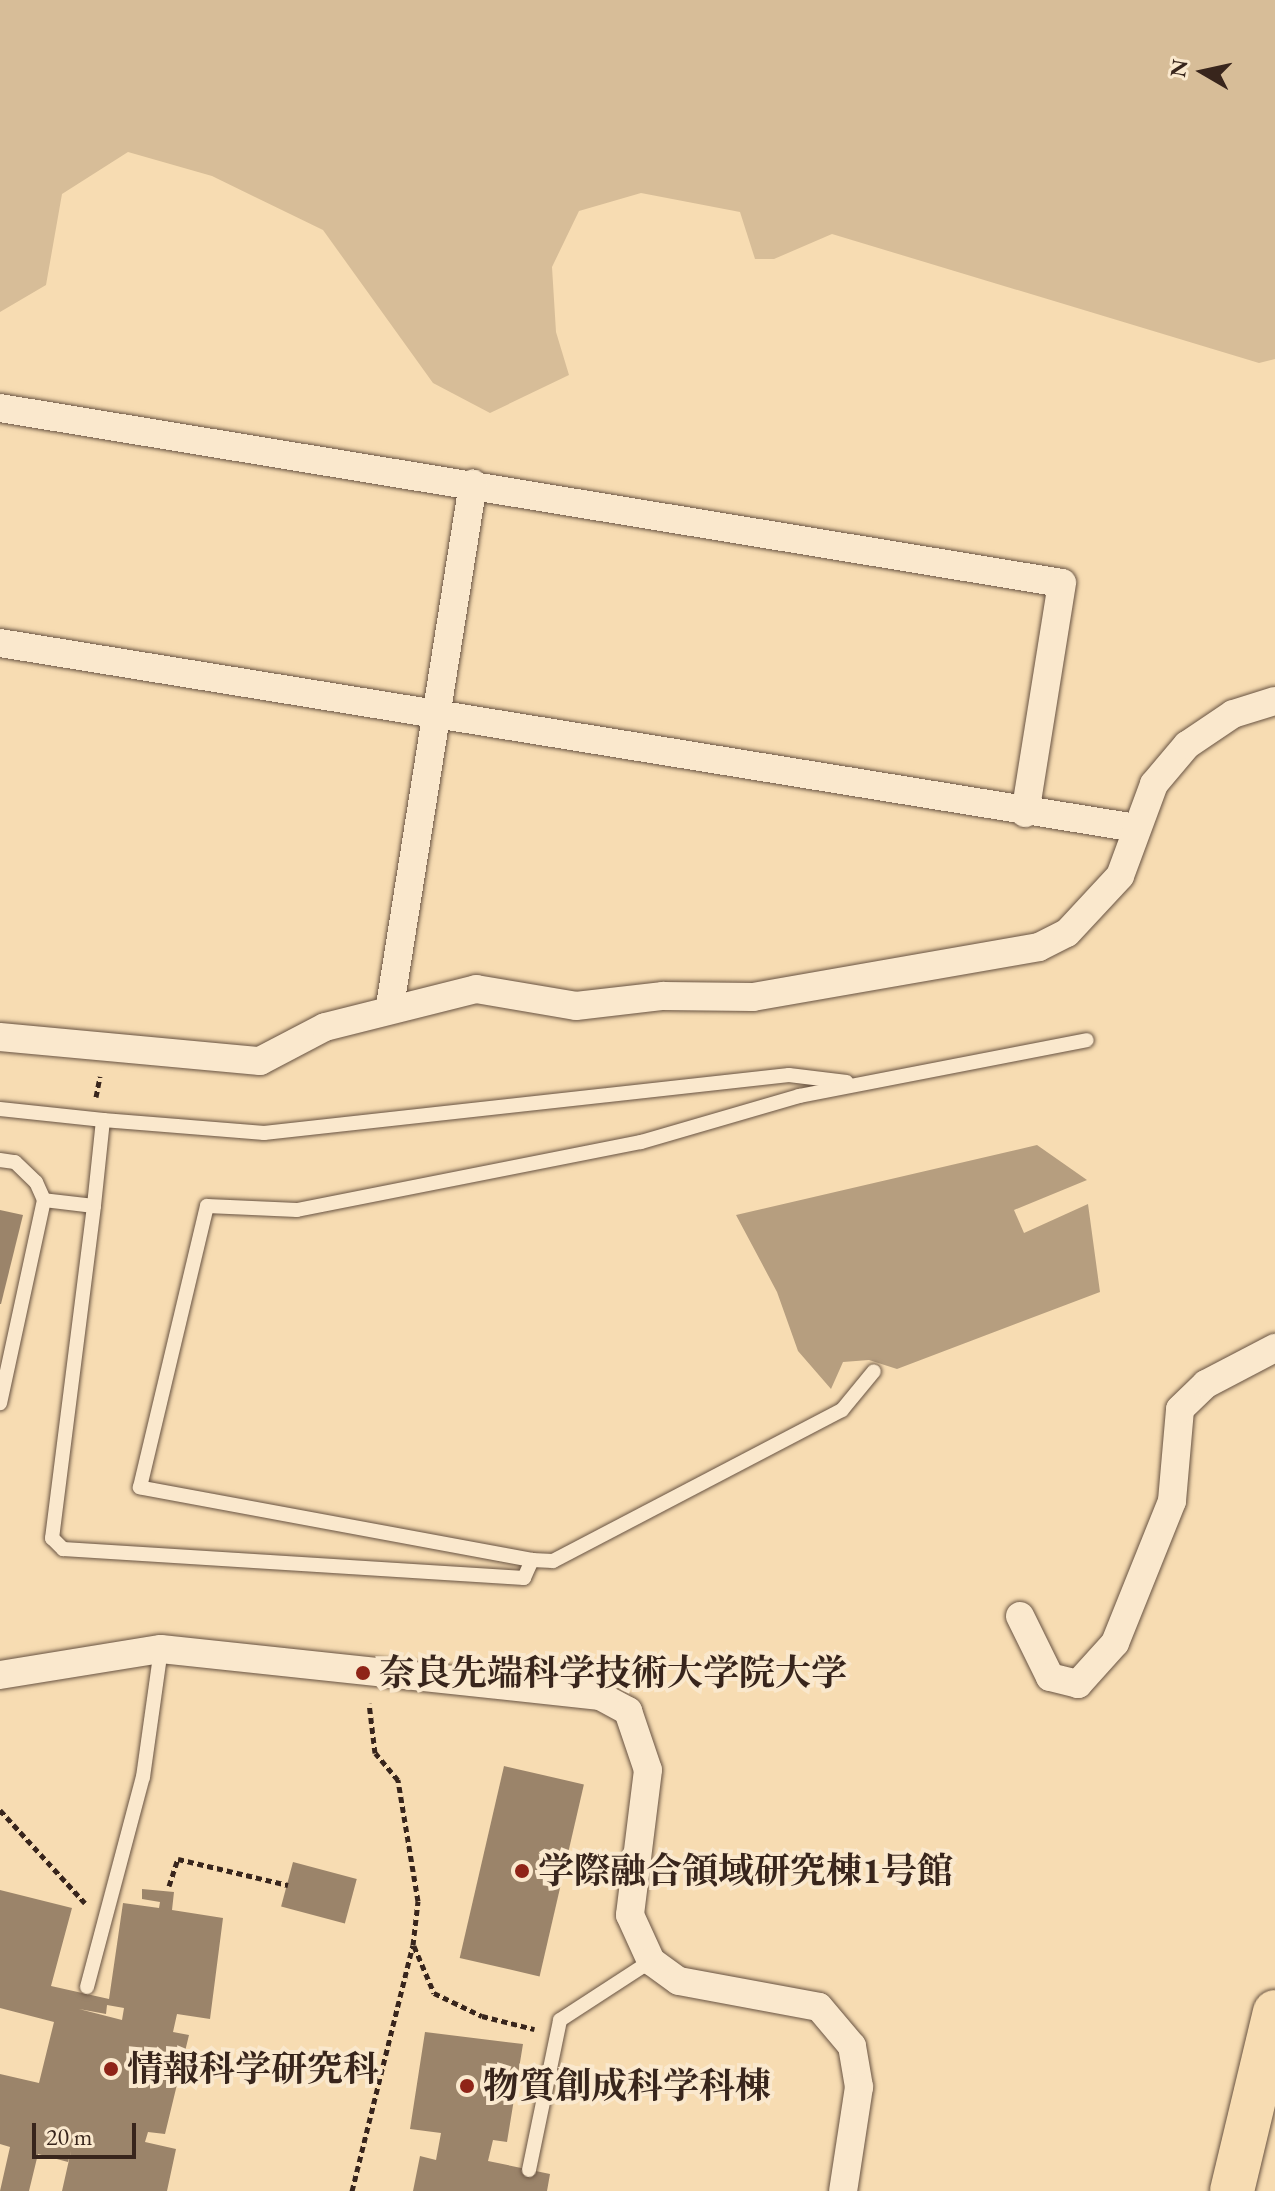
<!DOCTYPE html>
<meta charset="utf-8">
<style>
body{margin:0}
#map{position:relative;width:1275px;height:2191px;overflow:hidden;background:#f7dcb2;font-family:"EB Garamond","Noto Serif JP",serif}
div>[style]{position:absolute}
.green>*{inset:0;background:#d7bd98}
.water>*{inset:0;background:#b69e7f}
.building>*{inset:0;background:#9b846a;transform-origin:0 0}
.path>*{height:5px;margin-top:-2.5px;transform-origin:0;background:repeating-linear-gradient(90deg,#38251c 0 6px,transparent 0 10px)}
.roads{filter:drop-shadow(0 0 2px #685342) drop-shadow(0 0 2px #685342)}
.lane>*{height:14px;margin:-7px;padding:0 7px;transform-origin:7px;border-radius:7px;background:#fae8cd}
.street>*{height:28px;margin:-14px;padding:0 14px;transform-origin:14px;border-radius:14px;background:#fae8cd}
.highway>*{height:44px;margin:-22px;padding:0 22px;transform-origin:22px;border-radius:22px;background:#f7dcb2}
.dots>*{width:22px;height:22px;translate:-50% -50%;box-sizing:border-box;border:4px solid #fae8cd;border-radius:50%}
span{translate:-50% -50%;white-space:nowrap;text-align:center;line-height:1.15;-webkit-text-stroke:8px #fae8cd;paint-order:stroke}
.poi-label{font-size:36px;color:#38251c;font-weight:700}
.left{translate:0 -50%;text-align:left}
.north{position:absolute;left:1163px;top:32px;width:80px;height:80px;-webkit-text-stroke:6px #fae8cd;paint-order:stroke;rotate:279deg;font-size:22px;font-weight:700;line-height:32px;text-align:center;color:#38251c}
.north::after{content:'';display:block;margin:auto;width:28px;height:36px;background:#38251c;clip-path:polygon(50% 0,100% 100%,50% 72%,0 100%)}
.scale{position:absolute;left:32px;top:2123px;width:104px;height:36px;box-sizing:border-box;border:4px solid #38251c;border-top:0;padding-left:10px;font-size:24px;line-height:28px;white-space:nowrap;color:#38251c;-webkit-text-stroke:6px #fae8cd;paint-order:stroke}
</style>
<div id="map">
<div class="green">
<i style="clip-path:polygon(0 0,1275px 0,1275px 359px,1259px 363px,832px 234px,774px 259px,755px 259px,740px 212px,641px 193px,579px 211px,552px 267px,556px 332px,569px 375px,490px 413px,433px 383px,323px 230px,212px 176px,128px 152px,62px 194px,46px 285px,0 312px)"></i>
</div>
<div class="water">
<i style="clip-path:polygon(1037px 1145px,1087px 1180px,1014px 1210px,1024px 1233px,1088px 1204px,1100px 1292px,897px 1369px,869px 1360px,843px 1362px,831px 1389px,798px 1351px,777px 1292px,736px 1215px)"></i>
</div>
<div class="building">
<i style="clip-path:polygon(0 1210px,23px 1215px,1px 1304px,0 1304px)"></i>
<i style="left:504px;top:1766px;width:82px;height:197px;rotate:13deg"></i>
<i style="left:293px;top:1862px;width:66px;height:46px;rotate:15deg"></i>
<i style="clip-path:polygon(evenodd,142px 1889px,174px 1892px,172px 1910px,223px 1918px,210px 2019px,177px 2014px,173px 2032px,189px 2035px,165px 2134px,148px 2132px,145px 2142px,176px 2149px,167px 2191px,62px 2191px,71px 2151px,68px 2162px,38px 2154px,29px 2191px,0 2191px,10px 2147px,0 2144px,0 2074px,39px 2083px,54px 2022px,0 2008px,0 1890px,72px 1908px,51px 1986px,109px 1999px,123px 1903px,159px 1908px,160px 1902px,142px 1899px,142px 1889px,107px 2005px,124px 2008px,122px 2020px,79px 2009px,106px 2014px,107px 2005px)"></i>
<i style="clip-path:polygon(425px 2032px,523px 2044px,507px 2142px,493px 2140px,488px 2161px,550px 2174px,547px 2191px,413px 2191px,420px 2156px,436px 2160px,441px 2133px,410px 2129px)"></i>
</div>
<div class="path">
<i style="left:96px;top:1097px;width:21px;rotate:-79deg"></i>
<i style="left:0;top:1810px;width:126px;rotate:47.6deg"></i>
<i style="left:169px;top:1886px;width:28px;rotate:-72deg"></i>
<i style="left:178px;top:1859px;width:113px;rotate:13.3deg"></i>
<i style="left:414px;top:1946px;width:51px;rotate:66.9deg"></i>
<i style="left:434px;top:1993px;width:53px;rotate:25.6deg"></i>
<i style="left:482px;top:2016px;width:54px;rotate:14deg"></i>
<i style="left:352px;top:2191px;width:253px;rotate:-76.1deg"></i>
<i style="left:413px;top:1945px;width:44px;rotate:-83.5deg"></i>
<i style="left:418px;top:1901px;width:123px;rotate:-99.4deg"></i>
<i style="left:398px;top:1780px;width:35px;rotate:-130deg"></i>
<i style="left:375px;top:1753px;width:50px;rotate:-96.8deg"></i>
</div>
<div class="roads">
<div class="lane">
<i style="left:0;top:1109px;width:104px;rotate:6.1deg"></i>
<i style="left:103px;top:1120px;width:86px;rotate:96deg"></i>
<i style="left:94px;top:1206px;width:50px;rotate:-173.2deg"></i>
<i style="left:103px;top:1120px;width:162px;rotate:4.6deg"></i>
<i style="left:264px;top:1133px;width:528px;rotate:-6.3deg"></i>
<i style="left:789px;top:1075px;width:58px;rotate:6.9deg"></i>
<i style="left:0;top:1160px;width:15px;rotate:8deg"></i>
<i style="left:15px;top:1162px;width:29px;rotate:44deg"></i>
<i style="left:36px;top:1182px;width:20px;rotate:66deg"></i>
<i style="left:44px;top:1200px;width:208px;rotate:102.2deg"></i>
<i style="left:94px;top:1206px;width:335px;rotate:97.2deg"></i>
<i style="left:52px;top:1538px;width:16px;rotate:45deg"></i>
<i style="left:63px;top:1549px;width:462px;rotate:3.6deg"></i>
<i style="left:524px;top:1578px;width:20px;rotate:-66deg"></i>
<i style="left:532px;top:1560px;width:21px;rotate:3deg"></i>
<i style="left:553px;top:1561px;width:326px;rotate:-27.6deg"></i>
<i style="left:842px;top:1410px;width:50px;rotate:-50.6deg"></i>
<i style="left:532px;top:1560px;width:399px;rotate:-169.5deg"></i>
<i style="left:140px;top:1487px;width:289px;rotate:-76.6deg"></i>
<i style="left:207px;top:1206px;width:90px;rotate:2.5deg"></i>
<i style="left:297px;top:1210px;width:351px;rotate:-11.2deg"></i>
<i style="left:641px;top:1142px;width:165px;rotate:-16.2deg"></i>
<i style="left:799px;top:1096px;width:293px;rotate:-11deg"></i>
<i style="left:87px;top:1987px;width:217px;rotate:-75.1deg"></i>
<i style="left:143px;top:1777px;width:129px;rotate:-82deg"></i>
<i style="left:529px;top:2170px;width:153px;rotate:-78.3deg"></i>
<i style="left:560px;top:2020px;width:108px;rotate:-33deg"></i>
</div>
<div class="street">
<i style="left:0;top:408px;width:1076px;rotate:9.36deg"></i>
<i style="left:1062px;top:583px;width:233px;rotate:99.1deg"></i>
<i style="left:0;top:643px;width:1151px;rotate:9.25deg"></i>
<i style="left:390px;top:1006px;width:529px;rotate:-80.97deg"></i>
<i style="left:0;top:1037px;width:261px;rotate:5.3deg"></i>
<i style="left:260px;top:1061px;width:73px;rotate:-27.6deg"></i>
<i style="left:325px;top:1027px;width:156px;rotate:-14.1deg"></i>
<i style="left:476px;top:989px;width:101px;rotate:9.6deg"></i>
<i style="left:576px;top:1006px;width:88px;rotate:-6.6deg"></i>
<i style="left:663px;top:996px;width:90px;rotate:0.6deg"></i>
<i style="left:753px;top:997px;width:290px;rotate:-9.9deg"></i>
<i style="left:1039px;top:947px;width:31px;rotate:-27deg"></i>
<i style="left:1067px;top:933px;width:78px;rotate:-47.1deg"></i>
<i style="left:1120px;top:876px;width:98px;rotate:-69.7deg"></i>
<i style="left:1154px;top:784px;width:51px;rotate:-49.8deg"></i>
<i style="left:1187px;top:745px;width:55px;rotate:-34deg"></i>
<i style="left:1233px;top:714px;width:44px;rotate:-17.2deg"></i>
<i style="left:1020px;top:1616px;width:68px;rotate:63.8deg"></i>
<i style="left:1050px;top:1677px;width:29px;rotate:14deg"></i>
<i style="left:1078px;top:1684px;width:55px;rotate:-47.9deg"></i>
<i style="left:1115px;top:1643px;width:153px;rotate:-68.1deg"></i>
<i style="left:1172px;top:1501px;width:92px;rotate:-85deg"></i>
<i style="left:1180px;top:1409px;width:36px;rotate:-44deg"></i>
<i style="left:1206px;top:1384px;width:78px;rotate:-27.6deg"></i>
<i style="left:0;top:1675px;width:163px;rotate:-9.2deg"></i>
<i style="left:161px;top:1649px;width:442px;rotate:6.1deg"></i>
<i style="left:600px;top:1696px;width:32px;rotate:28deg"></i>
<i style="left:628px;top:1711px;width:62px;rotate:71.3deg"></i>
<i style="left:648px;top:1770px;width:146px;rotate:97.1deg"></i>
<i style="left:630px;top:1915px;width:51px;rotate:65.5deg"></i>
<i style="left:651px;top:1961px;width:34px;rotate:36deg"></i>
<i style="left:679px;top:1981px;width:142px;rotate:10.5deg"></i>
<i style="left:819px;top:2007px;width:51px;rotate:49.8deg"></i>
<i style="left:852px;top:2046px;width:42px;rotate:80.3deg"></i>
<i style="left:859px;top:2087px;width:105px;rotate:98.7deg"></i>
</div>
<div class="highway">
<i style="left:1232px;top:2191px;width:184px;rotate:-76.5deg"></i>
</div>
</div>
<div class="dots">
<i style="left:363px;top:1673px;background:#8f2418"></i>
<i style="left:522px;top:1871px;background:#8f2418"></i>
<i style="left:111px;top:2069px;background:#8f2418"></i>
<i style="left:467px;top:2086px;background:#8f2418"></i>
</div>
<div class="poi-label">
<span class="left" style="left:379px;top:1673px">奈良先端科学技術大学院大学</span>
<span class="left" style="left:538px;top:1871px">学際融合領域研究棟1号館</span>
<span class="left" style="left:127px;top:2069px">情報科学研究科</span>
<span class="left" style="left:483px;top:2086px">物質創成科学科棟</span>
</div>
<div class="north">N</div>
<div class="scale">20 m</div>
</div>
